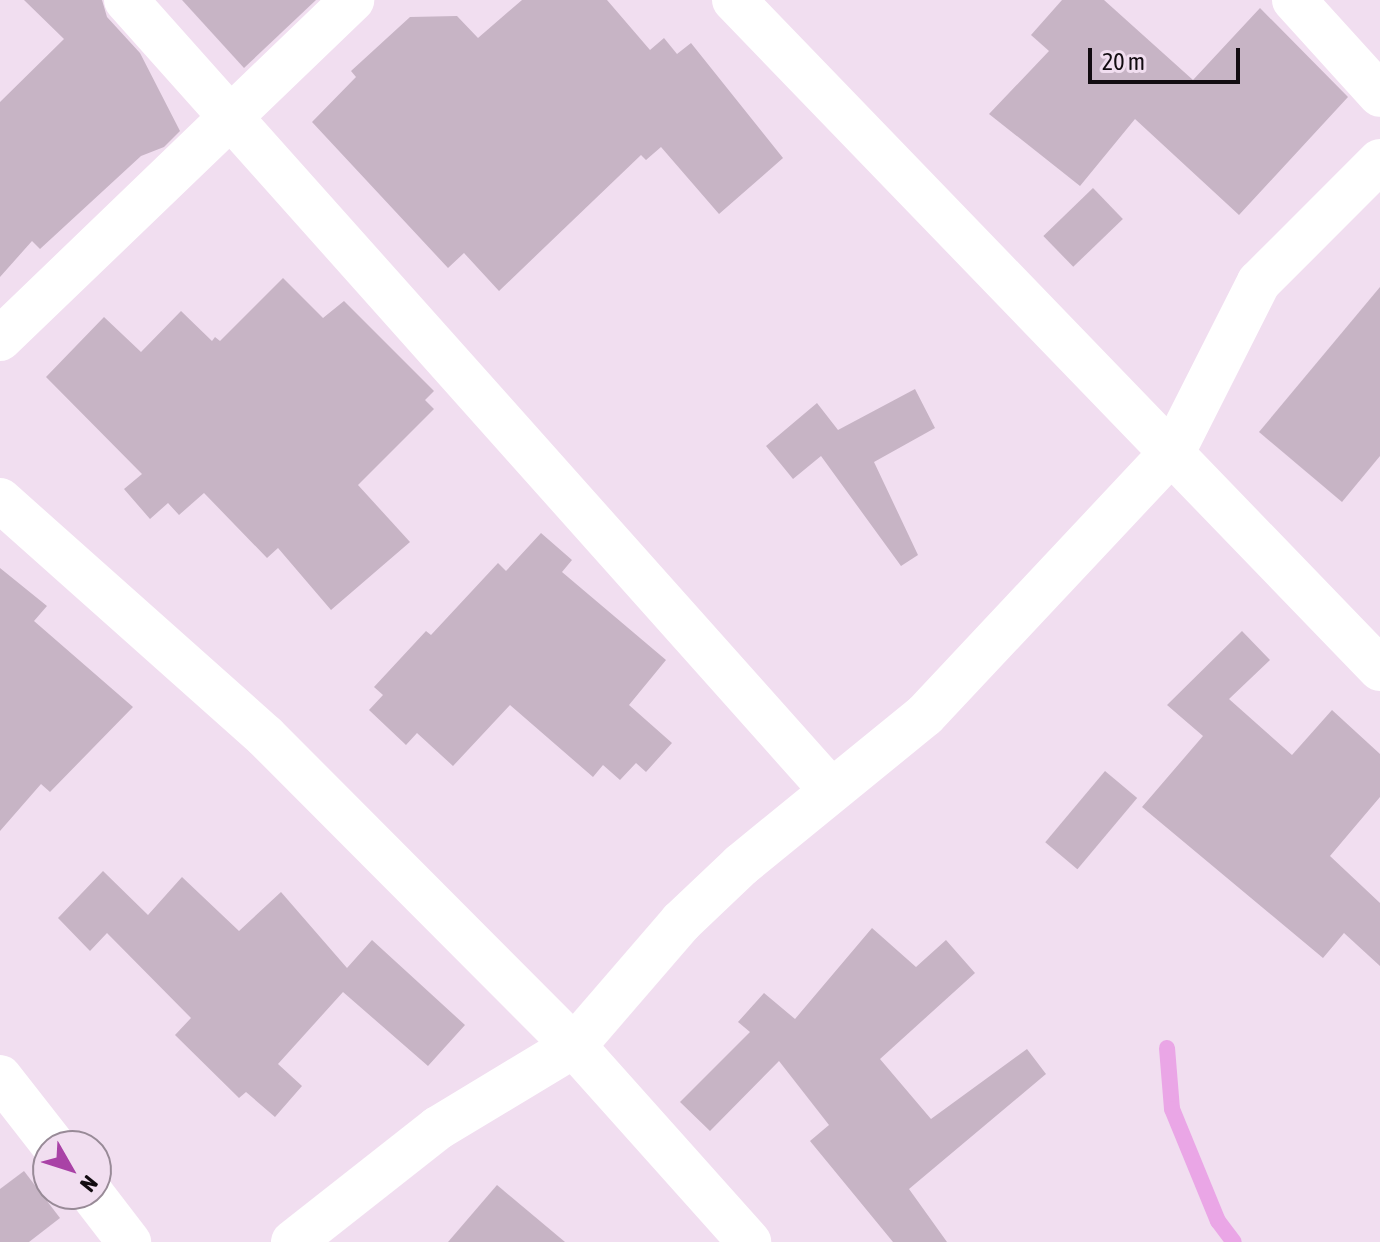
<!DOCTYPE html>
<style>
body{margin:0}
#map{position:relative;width:1380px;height:1242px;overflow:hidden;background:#f1def0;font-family:"Asap Condensed",sans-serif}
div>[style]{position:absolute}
.stream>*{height:16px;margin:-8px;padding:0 8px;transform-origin:8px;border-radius:8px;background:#eaa6e6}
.building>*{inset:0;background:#c7b4c5;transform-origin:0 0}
.minor>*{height:44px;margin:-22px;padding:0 22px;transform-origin:22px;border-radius:22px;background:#fff}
span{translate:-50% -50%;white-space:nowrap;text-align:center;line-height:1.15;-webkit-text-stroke:6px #f1def0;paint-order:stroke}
.north{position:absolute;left:32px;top:1130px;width:80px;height:80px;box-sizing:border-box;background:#f1def0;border:2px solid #988a97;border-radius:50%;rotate:129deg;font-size:22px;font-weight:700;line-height:32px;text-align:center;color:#120c11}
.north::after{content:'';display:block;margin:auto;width:28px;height:36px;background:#a942a6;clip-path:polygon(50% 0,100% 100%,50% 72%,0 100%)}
.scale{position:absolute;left:1088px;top:48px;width:152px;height:36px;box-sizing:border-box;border:4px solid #120c11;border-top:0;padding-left:10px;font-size:24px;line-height:28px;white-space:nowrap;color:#120c11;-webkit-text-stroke:6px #f1def0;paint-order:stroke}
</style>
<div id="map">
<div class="stream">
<i style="left:1167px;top:1048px;width:61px;rotate:85.3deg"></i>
<i style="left:1172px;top:1109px;width:121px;rotate:67.7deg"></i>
<i style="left:1218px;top:1221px;width:26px;rotate:53deg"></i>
</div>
<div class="building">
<i style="clip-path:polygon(24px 0,102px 0,107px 17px,140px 53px,180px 131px,164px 147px,141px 156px,40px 249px,32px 241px,0 277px,0 102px,64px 39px)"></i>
<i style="clip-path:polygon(182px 0,316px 0,244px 68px)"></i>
<i style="clip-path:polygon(522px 0,607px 0,650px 50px,664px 38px,677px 54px,691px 43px,783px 158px,719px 214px,661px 147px,646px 160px,641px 155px,499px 291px,464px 253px,448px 268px,312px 122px,356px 77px,351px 71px,410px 17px,457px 16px,478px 38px)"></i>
<i style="clip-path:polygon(1062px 0,1104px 0,1193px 80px,1260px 8px,1348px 97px,1239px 215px,1135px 119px,1080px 186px,989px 114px,1049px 51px,1031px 35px)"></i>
<i style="left:1093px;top:188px;width:43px;height:69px;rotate:46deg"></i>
<i style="clip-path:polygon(283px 278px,323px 318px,344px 301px,434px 391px,425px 400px,434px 409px,358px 485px,410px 542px,331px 610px,278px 548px,267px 558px,204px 493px,179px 515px,168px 503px,150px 519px,124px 489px,142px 474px,46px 377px,104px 317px,141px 352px,181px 311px,212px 341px,215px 337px,220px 341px)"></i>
<i style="clip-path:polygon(1380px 287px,1380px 456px,1342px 502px,1259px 432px)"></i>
<i style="clip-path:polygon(915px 389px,935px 428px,874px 462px,918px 555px,901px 566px,821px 456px,793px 479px,766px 446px,817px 403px,838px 430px)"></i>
<i style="clip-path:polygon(541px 533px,572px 560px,562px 572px,666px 660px,629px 705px,672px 743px,646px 772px,636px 763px,620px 780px,603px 765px,593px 777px,510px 705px,453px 766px,417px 733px,406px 745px,369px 710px,383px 695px,374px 687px,426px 631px,431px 635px,498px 563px,506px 571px)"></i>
<i style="clip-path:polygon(0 568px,47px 606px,34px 621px,133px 707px,50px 792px,41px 784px,0 831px)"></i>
<i style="clip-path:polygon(1242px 631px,1270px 660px,1229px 699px,1292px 755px,1332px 710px,1380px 754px,1380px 797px,1330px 856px,1380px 903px,1380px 966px,1344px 933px,1323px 958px,1142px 807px,1203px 736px,1167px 705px)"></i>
<i style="left:1105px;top:771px;width:42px;height:93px;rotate:40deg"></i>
<i style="clip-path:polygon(103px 871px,148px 915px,182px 877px,239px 931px,281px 892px,347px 968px,372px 940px,465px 1025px,428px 1066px,343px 992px,278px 1064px,302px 1086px,275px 1117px,246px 1092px,239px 1098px,175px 1035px,191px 1018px,107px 933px,90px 951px,58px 918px)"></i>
<i style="clip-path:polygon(872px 928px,916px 967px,946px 940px,975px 973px,880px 1059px,931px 1119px,1027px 1049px,1046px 1074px,909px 1189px,947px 1242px,893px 1242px,810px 1141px,829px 1125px,779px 1061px,710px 1131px,680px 1102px,750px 1032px,738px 1022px,764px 993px,795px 1019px)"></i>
<i style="clip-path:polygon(24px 1171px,60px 1218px,29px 1242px,0 1242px,0 1189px)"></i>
<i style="clip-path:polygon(497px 1185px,565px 1242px,448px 1242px)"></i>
</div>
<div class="minor">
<i style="left:126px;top:0;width:1056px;rotate:48.26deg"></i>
<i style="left:734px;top:0;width:930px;rotate:46deg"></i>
<i style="left:1294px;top:0;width:128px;rotate:47.8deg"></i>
<i style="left:0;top:339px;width:489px;rotate:-43.9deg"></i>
<i style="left:0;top:500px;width:355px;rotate:41.7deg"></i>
<i style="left:265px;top:736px;width:438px;rotate:45.1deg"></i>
<i style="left:574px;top:1046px;width:263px;rotate:48.2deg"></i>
<i style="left:0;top:1077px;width:88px;rotate:52deg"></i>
<i style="left:92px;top:1194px;width:61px;rotate:52.4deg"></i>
<i style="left:293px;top:1242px;width:184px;rotate:-38.2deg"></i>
<i style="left:438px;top:1128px;width:159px;rotate:-31.1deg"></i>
<i style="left:574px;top:1046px;width:164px;rotate:-49.2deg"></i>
<i style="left:681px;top:922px;width:83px;rotate:-43.5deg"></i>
<i style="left:741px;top:865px;width:237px;rotate:-39.2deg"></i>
<i style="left:925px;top:715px;width:364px;rotate:-46.8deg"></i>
<i style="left:1174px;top:450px;width:188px;rotate:-63.2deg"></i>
<i style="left:1259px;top:282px;width:171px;rotate:-45deg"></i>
</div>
<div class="north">N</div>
<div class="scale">20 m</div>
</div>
